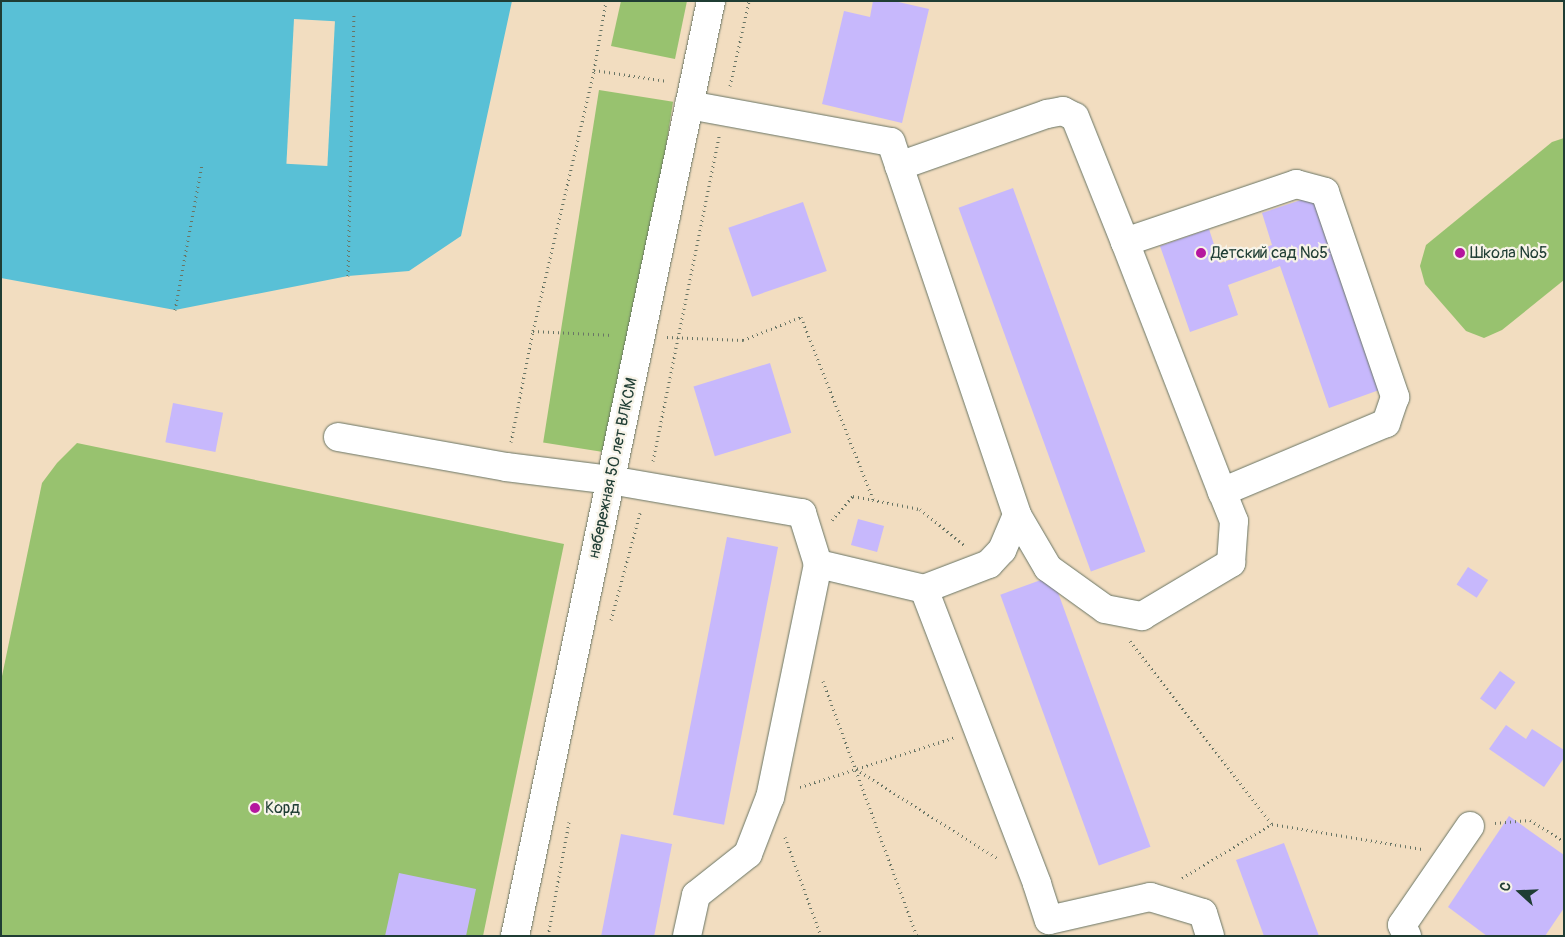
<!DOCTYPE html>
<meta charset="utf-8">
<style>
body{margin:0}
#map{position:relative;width:1565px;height:937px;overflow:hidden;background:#f2ddc0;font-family:Pangolin,sans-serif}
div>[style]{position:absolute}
.green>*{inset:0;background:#98c26f;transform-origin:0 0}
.water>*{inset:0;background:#59c0d6}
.pier>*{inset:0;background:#f2ddc0;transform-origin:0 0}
.building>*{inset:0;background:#c7b8fc;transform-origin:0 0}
.path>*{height:3px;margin-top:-1.5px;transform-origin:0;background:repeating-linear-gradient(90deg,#697565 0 1px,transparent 0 5px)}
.roads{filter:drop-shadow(0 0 1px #697565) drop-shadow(0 0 1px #697565)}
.minor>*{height:28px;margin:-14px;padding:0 14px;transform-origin:14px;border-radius:14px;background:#fff}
.dots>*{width:14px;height:14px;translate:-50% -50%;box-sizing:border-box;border:2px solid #f7f3e8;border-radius:50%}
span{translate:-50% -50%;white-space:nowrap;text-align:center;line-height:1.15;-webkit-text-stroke:4.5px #f7f3e8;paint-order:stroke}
.poi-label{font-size:16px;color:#1f3d34}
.left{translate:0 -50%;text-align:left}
.street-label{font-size:16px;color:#1f3d34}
.frame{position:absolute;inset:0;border:2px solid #1f3d34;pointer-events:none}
.north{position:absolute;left:1495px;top:867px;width:50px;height:50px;-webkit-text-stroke:4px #f7f3e8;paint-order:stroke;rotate:290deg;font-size:14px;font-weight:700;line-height:20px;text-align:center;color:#1f3d34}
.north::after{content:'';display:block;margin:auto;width:18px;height:22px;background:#1f3d34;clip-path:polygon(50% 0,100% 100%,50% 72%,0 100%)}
</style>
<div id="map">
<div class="green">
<i style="clip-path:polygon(621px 1px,687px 1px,675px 59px,611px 46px)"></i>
<i style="left:599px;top:90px;width:75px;height:357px;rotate:9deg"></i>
<i style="clip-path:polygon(1564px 138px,1564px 280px,1502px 330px,1484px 338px,1466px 331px,1425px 284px,1420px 266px,1426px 245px,1552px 142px)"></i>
<i style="clip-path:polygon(77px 443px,564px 544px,483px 936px,1px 936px,1px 681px,42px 483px,57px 463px)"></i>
</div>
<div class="water">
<i style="clip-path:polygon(1px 1px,512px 1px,461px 236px,409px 271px,348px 276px,175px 310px,1px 278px)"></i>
</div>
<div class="pier">
<i style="left:294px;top:19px;width:41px;height:145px;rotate:3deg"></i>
</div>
<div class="building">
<i style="clip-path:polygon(873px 1px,894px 1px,929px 9px,902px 123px,822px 104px,844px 11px,870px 17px)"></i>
<i style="left:1013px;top:188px;width:387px;height:58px;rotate:70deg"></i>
<i style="clip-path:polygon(1316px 195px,1382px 389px,1329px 408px,1280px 266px,1228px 285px,1238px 315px,1190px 332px,1160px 246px,1209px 229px,1220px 263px,1272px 245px,1262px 213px)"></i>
<i style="left:803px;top:202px;width:73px;height:79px;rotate:71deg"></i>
<i style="left:770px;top:363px;width:73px;height:80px;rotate:73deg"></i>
<i style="left:173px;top:403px;width:51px;height:40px;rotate:11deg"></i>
<i style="left:858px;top:519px;width:27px;height:27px;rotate:15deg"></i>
<i style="left:727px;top:537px;width:52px;height:283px;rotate:11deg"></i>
<i style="left:1468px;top:567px;width:24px;height:21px;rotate:33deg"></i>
<i style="left:1052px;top:576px;width:288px;height:55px;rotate:70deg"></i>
<i style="left:1500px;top:671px;width:19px;height:34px;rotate:36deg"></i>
<i style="clip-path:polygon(1506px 725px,1526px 739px,1532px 729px,1564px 750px,1564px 758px,1544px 787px,1489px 749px)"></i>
<i style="clip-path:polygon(1509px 816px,1564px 855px,1564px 908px,1545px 936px,1487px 936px,1448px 907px)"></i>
<i style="left:621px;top:834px;width:52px;height:104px;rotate:11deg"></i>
<i style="clip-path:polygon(1284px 843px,1319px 936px,1264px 936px,1236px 860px)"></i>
<i style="clip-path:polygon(399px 873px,476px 889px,466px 936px,385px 936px)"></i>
</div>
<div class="path">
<i style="left:594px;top:70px;width:74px;rotate:8.6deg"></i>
<i style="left:730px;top:86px;width:87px;rotate:-77.4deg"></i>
<i style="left:348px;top:276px;width:261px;rotate:-88.7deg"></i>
<i style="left:175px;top:310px;width:147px;rotate:-79.5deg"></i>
<i style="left:533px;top:331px;width:80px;rotate:2.9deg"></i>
<i style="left:667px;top:337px;width:76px;rotate:2.3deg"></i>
<i style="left:743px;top:340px;width:62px;rotate:-21.6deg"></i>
<i style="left:801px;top:317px;width:198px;rotate:68.4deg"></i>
<i style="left:511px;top:442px;width:113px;rotate:-78.8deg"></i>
<i style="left:533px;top:331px;width:268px;rotate:-76.8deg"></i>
<i style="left:594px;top:70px;width:70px;rotate:-80.1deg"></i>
<i style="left:653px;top:461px;width:332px;rotate:-78.5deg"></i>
<i style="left:832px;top:520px;width:32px;rotate:-49deg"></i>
<i style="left:853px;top:496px;width:68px;rotate:11deg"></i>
<i style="left:920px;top:509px;width:57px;rotate:39.3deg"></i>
<i style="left:611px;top:620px;width:111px;rotate:-74.8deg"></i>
<i style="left:1130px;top:641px;width:232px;rotate:52.2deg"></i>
<i style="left:1272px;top:824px;width:152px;rotate:9.5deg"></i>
<i style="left:823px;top:681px;width:272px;rotate:69.8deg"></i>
<i style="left:856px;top:769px;width:167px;rotate:32.3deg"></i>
<i style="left:800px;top:787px;width:161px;rotate:-17.8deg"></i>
<i style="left:1495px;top:823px;width:35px;rotate:-5deg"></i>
<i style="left:1530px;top:820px;width:40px;rotate:32deg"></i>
<i style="left:785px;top:837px;width:105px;rotate:70deg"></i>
<i style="left:1182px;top:878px;width:105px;rotate:-31deg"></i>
<i style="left:548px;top:936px;width:116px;rotate:-79.6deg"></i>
</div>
<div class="roads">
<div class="minor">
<i style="left:689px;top:105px;width:205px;rotate:10.4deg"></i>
<i style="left:891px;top:142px;width:394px;rotate:71.3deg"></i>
<i style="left:1017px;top:515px;width:38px;rotate:113deg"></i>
<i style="left:1002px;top:550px;width:19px;rotate:133deg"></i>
<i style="left:989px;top:564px;width:70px;rotate:159deg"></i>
<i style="left:924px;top:589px;width:109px;rotate:-166.7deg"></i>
<i style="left:899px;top:166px;width:157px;rotate:-19.4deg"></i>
<i style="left:1047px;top:114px;width:16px;rotate:-11deg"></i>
<i style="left:1063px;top:111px;width:13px;rotate:27deg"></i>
<i style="left:1075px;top:117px;width:135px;rotate:68.2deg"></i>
<i style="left:338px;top:437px;width:171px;rotate:10.1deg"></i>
<i style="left:506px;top:467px;width:105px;rotate:7.1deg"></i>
<i style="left:610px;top:480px;width:195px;rotate:9.8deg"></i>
<i style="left:802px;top:513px;width:53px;rotate:72.6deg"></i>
<i style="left:818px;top:564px;width:238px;rotate:101.6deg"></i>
<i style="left:770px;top:797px;width:61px;rotate:111.1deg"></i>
<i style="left:748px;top:854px;width:66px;rotate:141.7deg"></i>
<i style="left:696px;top:895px;width:42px;rotate:102.4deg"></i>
<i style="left:1017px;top:515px;width:61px;rotate:59.7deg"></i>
<i style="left:1048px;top:568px;width:70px;rotate:35.7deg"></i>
<i style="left:1105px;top:609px;width:38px;rotate:11deg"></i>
<i style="left:1142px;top:616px;width:104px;rotate:-30.8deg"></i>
<i style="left:1231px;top:563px;width:42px;rotate:-85.9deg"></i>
<i style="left:1234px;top:521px;width:31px;rotate:-112deg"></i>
<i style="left:1222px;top:492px;width:268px;rotate:-111.2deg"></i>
<i style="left:1125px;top:242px;width:181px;rotate:-18.7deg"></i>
<i style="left:1296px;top:184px;width:30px;rotate:15deg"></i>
<i style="left:1325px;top:192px;width:217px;rotate:71.1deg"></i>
<i style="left:1395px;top:397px;width:28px;rotate:109deg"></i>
<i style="left:1386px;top:423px;width:178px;rotate:157.2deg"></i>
<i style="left:924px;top:589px;width:316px;rotate:69deg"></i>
<i style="left:1037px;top:884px;width:38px;rotate:72deg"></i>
<i style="left:1049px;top:920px;width:104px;rotate:-12.8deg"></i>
<i style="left:1150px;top:897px;width:55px;rotate:16.8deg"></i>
<i style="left:1203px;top:913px;width:24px;rotate:73deg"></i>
<i style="left:515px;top:936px;width:955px;rotate:-78.16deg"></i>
<i style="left:1407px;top:936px;width:12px;rotate:-114deg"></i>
<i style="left:1402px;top:925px;width:120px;rotate:-55.5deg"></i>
</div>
</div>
<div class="dots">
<i style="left:1201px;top:253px;background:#b5179e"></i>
<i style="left:1460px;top:253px;background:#b5179e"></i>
<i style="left:255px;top:808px;background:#b5179e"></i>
</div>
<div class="poi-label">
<span class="left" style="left:1211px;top:253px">Детский сад №5</span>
<span class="left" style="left:1470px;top:253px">Школа №5</span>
<span class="left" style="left:265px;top:808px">Корд</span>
</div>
<div class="street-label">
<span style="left:613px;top:468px;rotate:-78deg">набережная 50 лет ВЛКСМ</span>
</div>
<div class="frame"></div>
<div class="north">С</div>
</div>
